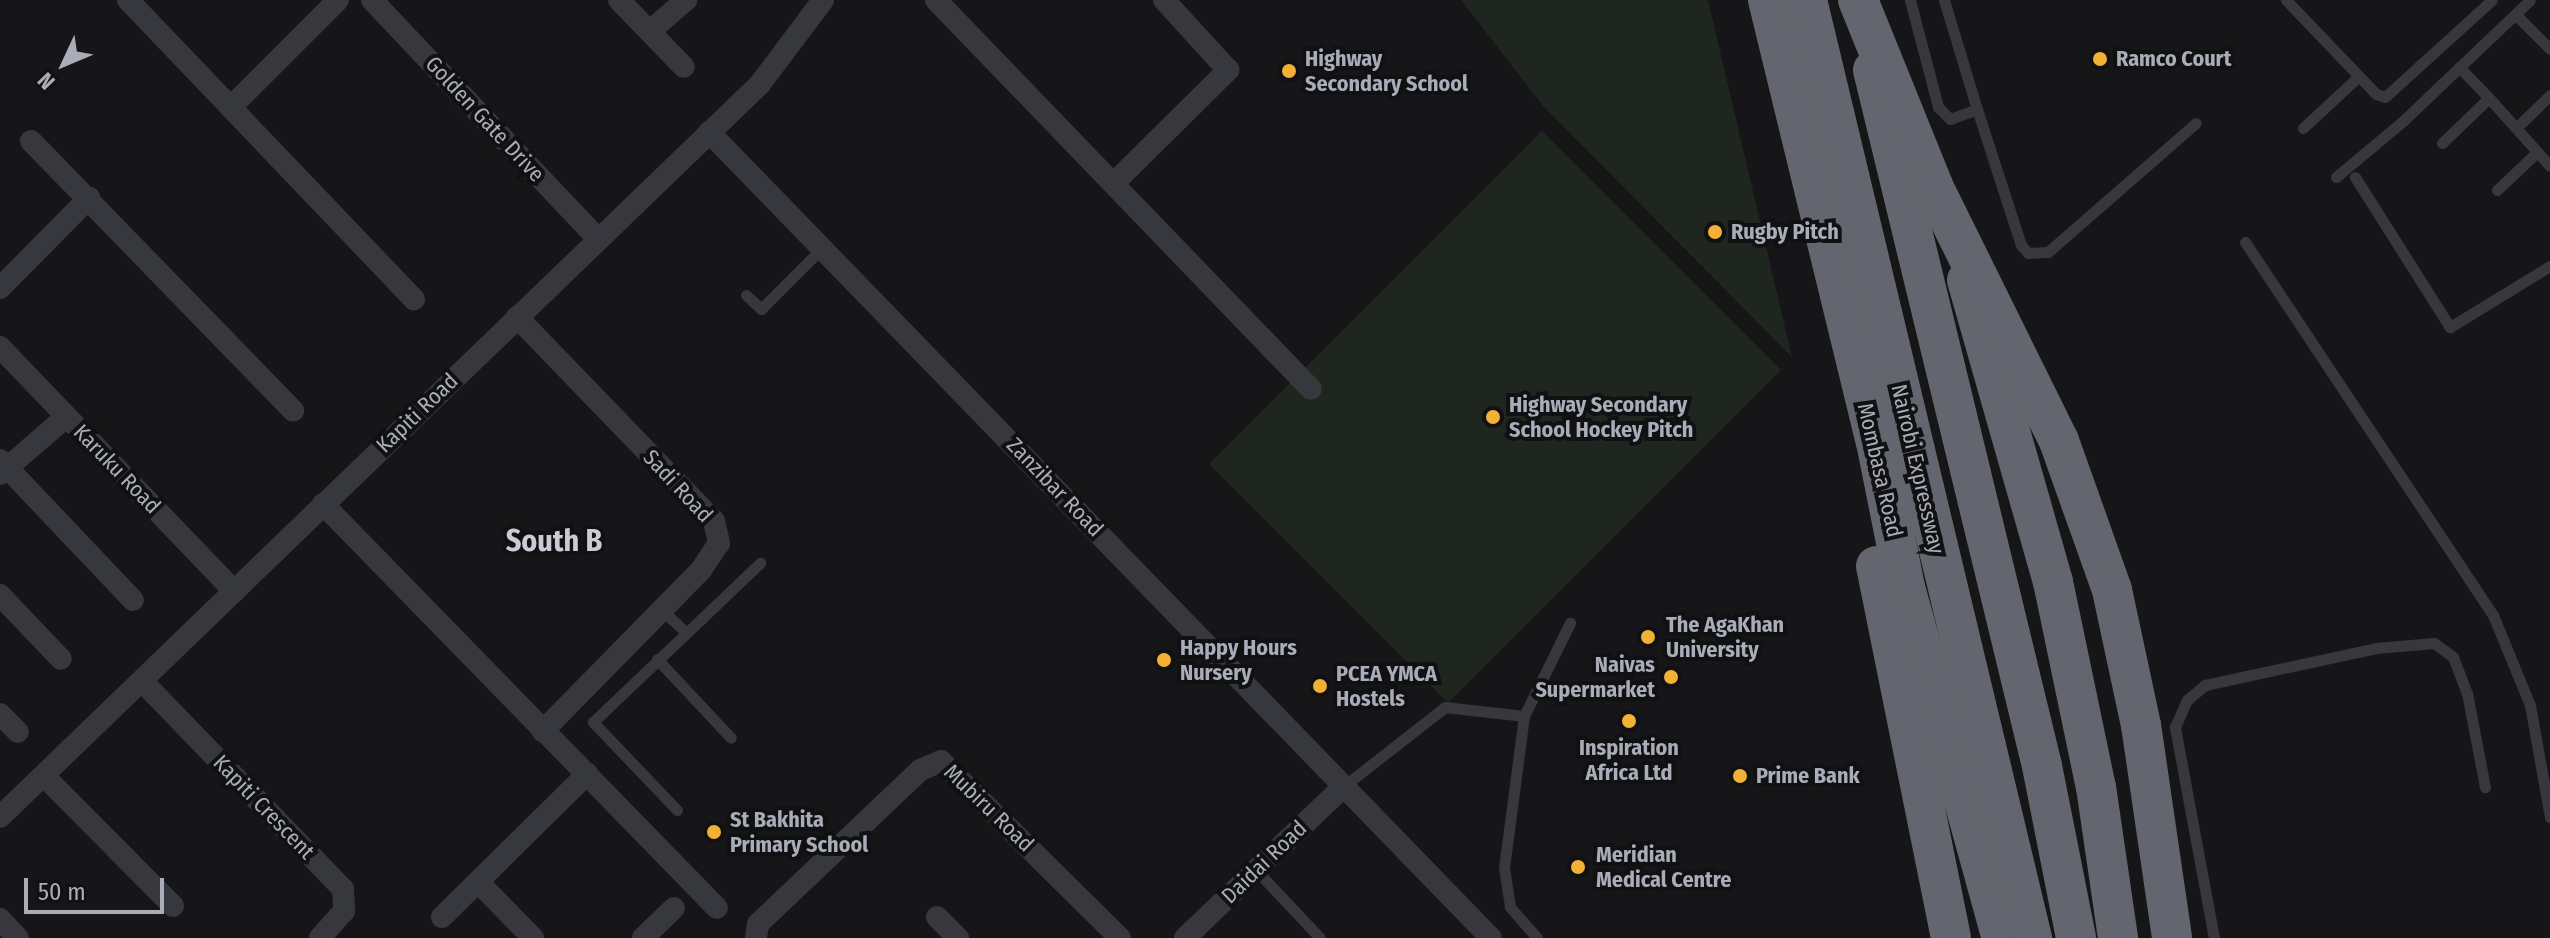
<!DOCTYPE html>
<style>
body{margin:0}
#map{position:relative;width:2550px;height:938px;overflow:hidden;background:#161618;font-family:"Fira Sans Condensed",sans-serif}
div>[style]{position:absolute}
.green>*{inset:0;background:#1e261f;transform-origin:0 0}
.lane>*{height:11px;margin:-5.5px;padding:0 5.5px;transform-origin:5.5px;border-radius:5.5px;background:#37383d}
.street>*{height:22px;margin:-11px;padding:0 11px;transform-origin:11px;border-radius:11px;background:#37383d}
.highway>*{height:40px;margin:-20px;padding:0 20px;transform-origin:20px;border-radius:20px;background:#63666e}
.highway-bridge>*{height:40px;margin:-20px;padding:0 20px;transform-origin:20px;border-radius:20px;background:#63666e}
.dots>*{width:22px;height:22px;translate:-50% -50%;box-sizing:border-box;border:4px solid #111113;border-radius:50%}
span{translate:-50% -50%;white-space:nowrap;text-align:center;line-height:1.15;-webkit-text-stroke:8px #111113;paint-order:stroke}
.poi-label{font-size:22px;color:#a8adb8;font-weight:700}
.left{translate:0 -50%;text-align:left}
.right{translate:-100% -50%;text-align:right}
.street-label{font-size:22px;color:#a8adb8}
.district-label{font-size:30px;color:#c9ccd4;font-weight:700}
.north{position:absolute;left:24px;top:24px;width:80px;height:80px;-webkit-text-stroke:6px #111113;paint-order:stroke;rotate:226deg;font-size:22px;font-weight:700;line-height:32px;text-align:center;color:#a8adb8}
.north::after{content:'';display:block;margin:auto;width:28px;height:36px;background:#a8adb8;clip-path:polygon(50% 0,100% 100%,50% 72%,0 100%)}
.scale{position:absolute;left:24px;top:878px;width:140px;height:36px;box-sizing:border-box;border:4px solid #a8adb8;border-top:0;padding-left:10px;font-size:24px;line-height:28px;white-space:nowrap;color:#a8adb8;-webkit-text-stroke:6px #111113;paint-order:stroke}
</style>
<div id="map">
<div class="green">
<i style="clip-path:polygon(1461px 0,1708px 0,1792px 357px,1543px 106px)"></i>
<i style="left:1542px;top:131px;width:338px;height:471px;rotate:45deg"></i>
</div>
<div class="lane">
<i style="left:1910px;top:0;width:111px;rotate:75.3deg"></i>
<i style="left:1938px;top:107px;width:17px;rotate:45deg"></i>
<i style="left:1950px;top:119px;width:29px;rotate:-20deg"></i>
<i style="left:1977px;top:109px;width:143px;rotate:72.1deg"></i>
<i style="left:2021px;top:245px;width:11px;rotate:49deg"></i>
<i style="left:2028px;top:253px;width:20px;rotate:-3deg"></i>
<i style="left:2048px;top:252px;width:196px;rotate:-41.1deg"></i>
<i style="left:1944px;top:0;width:114px;rotate:73.2deg"></i>
<i style="left:2286px;top:0;width:130px;rotate:46.2deg"></i>
<i style="left:2376px;top:94px;width:9px;rotate:18deg"></i>
<i style="left:2385px;top:97px;width:144px;rotate:-42.2deg"></i>
<i style="left:2516px;top:15px;width:48px;rotate:45deg"></i>
<i style="left:2459px;top:67px;width:43px;rotate:45.9deg"></i>
<i style="left:2303px;top:128px;width:76px;rotate:-42.9deg"></i>
<i style="left:2516px;top:128px;width:47px;rotate:-44.1deg"></i>
<i style="left:2442px;top:143px;width:65px;rotate:-43.8deg"></i>
<i style="left:2489px;top:98px;width:91px;rotate:48.1deg"></i>
<i style="left:2336px;top:177px;width:87px;rotate:-39.9deg"></i>
<i style="left:2403px;top:121px;width:175px;rotate:-43.6deg"></i>
<i style="left:2355px;top:177px;width:178px;rotate:57.7deg"></i>
<i style="left:2450px;top:327px;width:117px;rotate:-31.4deg"></i>
<i style="left:2497px;top:190px;width:55px;rotate:-43.5deg"></i>
<i style="left:2245px;top:242px;width:448px;rotate:56.4deg"></i>
<i style="left:2493px;top:615px;width:97px;rotate:67.7deg"></i>
<i style="left:2530px;top:705px;width:114px;rotate:79.9deg"></i>
<i style="left:746px;top:295px;width:21px;rotate:43deg"></i>
<i style="left:761px;top:309px;width:86px;rotate:-45deg"></i>
<i style="left:662px;top:610px;width:33px;rotate:43deg"></i>
<i style="left:657px;top:659px;width:108px;rotate:46.9deg"></i>
<i style="left:1524px;top:716px;width:104px;rotate:-63.7deg"></i>
<i style="left:1344px;top:786px;width:128px;rotate:-38deg"></i>
<i style="left:1445px;top:707px;width:80px;rotate:6.5deg"></i>
<i style="left:1524px;top:716px;width:153px;rotate:97.5deg"></i>
<i style="left:1504px;top:868px;width:39px;rotate:81deg"></i>
<i style="left:1510px;top:907px;width:41px;rotate:48.9deg"></i>
<i style="left:677px;top:810px;width:122px;rotate:-133.7deg"></i>
<i style="left:593px;top:722px;width:231px;rotate:-43.6deg"></i>
<i style="left:1256px;top:870px;width:93px;rotate:46.7deg"></i>
<i style="left:2214px;top:938px;width:215px;rotate:-100.5deg"></i>
<i style="left:2175px;top:727px;width:30px;rotate:-66deg"></i>
<i style="left:2187px;top:700px;width:23px;rotate:-40deg"></i>
<i style="left:2205px;top:685px;width:175px;rotate:-12.2deg"></i>
<i style="left:2376px;top:648px;width:58px;rotate:-4.9deg"></i>
<i style="left:2434px;top:643px;width:24px;rotate:36deg"></i>
<i style="left:2453px;top:657px;width:39px;rotate:69deg"></i>
<i style="left:2467px;top:693px;width:96px;rotate:79.2deg"></i>
</div>
<div class="street">
<i style="left:128px;top:0;width:414px;rotate:46.3deg"></i>
<i style="left:372px;top:0;width:329px;rotate:46.6deg"></i>
<i style="left:619px;top:0;width:93px;rotate:45.9deg"></i>
<i style="left:936px;top:0;width:540px;rotate:46.05deg"></i>
<i style="left:650px;top:31px;width:48px;rotate:-40.7deg"></i>
<i style="left:231px;top:107px;width:151px;rotate:-45deg"></i>
<i style="left:709px;top:132px;width:1123px;rotate:45.87deg"></i>
<i style="left:31px;top:141px;width:376px;rotate:45.8deg"></i>
<i style="left:1114px;top:183px;width:161px;rotate:-44.7deg"></i>
<i style="left:1228px;top:70px;width:95px;rotate:-132.4deg"></i>
<i style="left:0;top:288px;width:127px;rotate:-45.3deg"></i>
<i style="left:517px;top:317px;width:284px;rotate:46deg"></i>
<i style="left:714px;top:521px;width:23px;rotate:77deg"></i>
<i style="left:719px;top:543px;width:32px;rotate:124deg"></i>
<i style="left:701px;top:570px;width:226px;rotate:134.5deg"></i>
<i style="left:0;top:347px;width:338px;rotate:46.2deg"></i>
<i style="left:0;top:460px;width:193px;rotate:46.5deg"></i>
<i style="left:0;top:474px;width:87px;rotate:-40.8deg"></i>
<i style="left:323px;top:504px;width:564px;rotate:45.72deg"></i>
<i style="left:0;top:595px;width:88px;rotate:46.4deg"></i>
<i style="left:143px;top:682px;width:288px;rotate:46deg"></i>
<i style="left:343px;top:889px;width:22px;rotate:87deg"></i>
<i style="left:344px;top:911px;width:36px;rotate:132deg"></i>
<i style="left:0;top:714px;width:25px;rotate:45deg"></i>
<i style="left:44px;top:776px;width:183px;rotate:45.2deg"></i>
<i style="left:0;top:817px;width:1056px;rotate:-43.96deg"></i>
<i style="left:760px;top:84px;width:105px;rotate:-53.1deg"></i>
<i style="left:479px;top:883px;width:77px;rotate:45.5deg"></i>
<i style="left:442px;top:917px;width:204px;rotate:-44.6deg"></i>
<i style="left:937px;top:917px;width:30px;rotate:45deg"></i>
<i style="left:0;top:919px;width:26px;rotate:47deg"></i>
<i style="left:643px;top:938px;width:43px;rotate:-44.1deg"></i>
<i style="left:756px;top:938px;width:14px;rotate:-82deg"></i>
<i style="left:758px;top:924px;width:224px;rotate:-43.5deg"></i>
<i style="left:920px;top:770px;width:23px;rotate:-23deg"></i>
<i style="left:941px;top:761px;width:252px;rotate:44.7deg"></i>
<i style="left:1185px;top:938px;width:220px;rotate:-43.7deg"></i>
</div>
<div class="highway">
<i style="left:1768px;top:0;width:455px;rotate:76.3deg"></i>
<i style="left:1876px;top:442px;width:148px;rotate:78.7deg"></i>
<i style="left:1905px;top:587px;width:364px;rotate:74.6deg"></i>
<i style="left:1807px;top:0;width:965px;rotate:76.51deg"></i>
<i style="left:1873px;top:70px;width:716px;rotate:76.35deg"></i>
<i style="left:2042px;top:766px;width:175px;rotate:78.8deg"></i>
<i style="left:1967px;top:280px;width:314px;rotate:74.1deg"></i>
<i style="left:2053px;top:582px;width:209px;rotate:78.2deg"></i>
<i style="left:2096px;top:787px;width:153px;rotate:81.7deg"></i>
<i style="left:2059px;top:441px;width:158px;rotate:70.4deg"></i>
<i style="left:2112px;top:590px;width:138px;rotate:77.9deg"></i>
<i style="left:2141px;top:725px;width:215px;rotate:81.7deg"></i>
<i style="left:1876px;top:566px;width:379px;rotate:78.6deg"></i>
</div>
<div class="highway-bridge">
<i style="left:1858px;top:0;width:201px;rotate:68deg"></i>
<i style="left:1933px;top:186px;width:284px;rotate:63.7deg"></i>
</div>
<div class="dots">
<i style="left:2100px;top:59px;background:#f2b134"></i>
<i style="left:1289px;top:71px;background:#f2b134"></i>
<i style="left:1715px;top:232px;background:#f2b134"></i>
<i style="left:1493px;top:417px;background:#f2b134"></i>
<i style="left:1648px;top:637px;background:#f2b134"></i>
<i style="left:1164px;top:660px;background:#f2b134"></i>
<i style="left:1671px;top:677px;background:#f2b134"></i>
<i style="left:1320px;top:686px;background:#f2b134"></i>
<i style="left:1629px;top:721px;background:#f2b134"></i>
<i style="left:1740px;top:776px;background:#f2b134"></i>
<i style="left:714px;top:832px;background:#f2b134"></i>
<i style="left:1578px;top:867px;background:#f2b134"></i>
</div>
<div class="poi-label">
<span class="left" style="left:1305px;top:71px">Highway<br>Secondary School</span>
<span class="left" style="left:2116px;top:59px">Ramco Court</span>
<span class="left" style="left:1731px;top:232px">Rugby Pitch</span>
<span class="left" style="left:1509px;top:417px">Highway Secondary<br>School Hockey Pitch</span>
<span class="left" style="left:1666px;top:637px">The AgaKhan<br>University</span>
<span class="left" style="left:1180px;top:660px">Happy Hours<br>Nursery</span>
<span class="right" style="left:1655px;top:677px">Naivas<br>Supermarket</span>
<span class="left" style="left:1336px;top:686px">PCEA YMCA<br>Hostels</span>
<span style="left:1629px;top:760px">Inspiration<br>Africa Ltd</span>
<span class="left" style="left:1756px;top:776px">Prime Bank</span>
<span class="left" style="left:730px;top:832px">St Bakhita<br>Primary School</span>
<span class="left" style="left:1596px;top:867px">Meridian<br>Medical Centre</span>
</div>
<div class="street-label">
<span style="left:485px;top:119px;rotate:47deg">Golden Gate Drive</span>
<span style="left:417px;top:413px;rotate:-44deg">Kapiti Road</span>
<span style="left:117px;top:469px;rotate:46deg">Karuku Road</span>
<span style="left:1918px;top:469px;rotate:77deg">Nairobi Expressway</span>
<span style="left:1880px;top:470px;rotate:77deg">Mombasa Road</span>
<span style="left:678px;top:486px;rotate:47deg">Sadi Road</span>
<span style="left:1055px;top:487px;rotate:46deg">Zanzibar Road</span>
<span style="left:264px;top:807px;rotate:46deg">Kapiti Crescent</span>
<span style="left:989px;top:808px;rotate:44deg">Mubiru Road</span>
<span style="left:1264px;top:862px;rotate:-44deg">Daidai Road</span>
</div>
<div class="district-label">
<span style="left:554px;top:541px">South B</span>
</div>
<div class="north">N</div>
<div class="scale">50 m</div>
</div>
